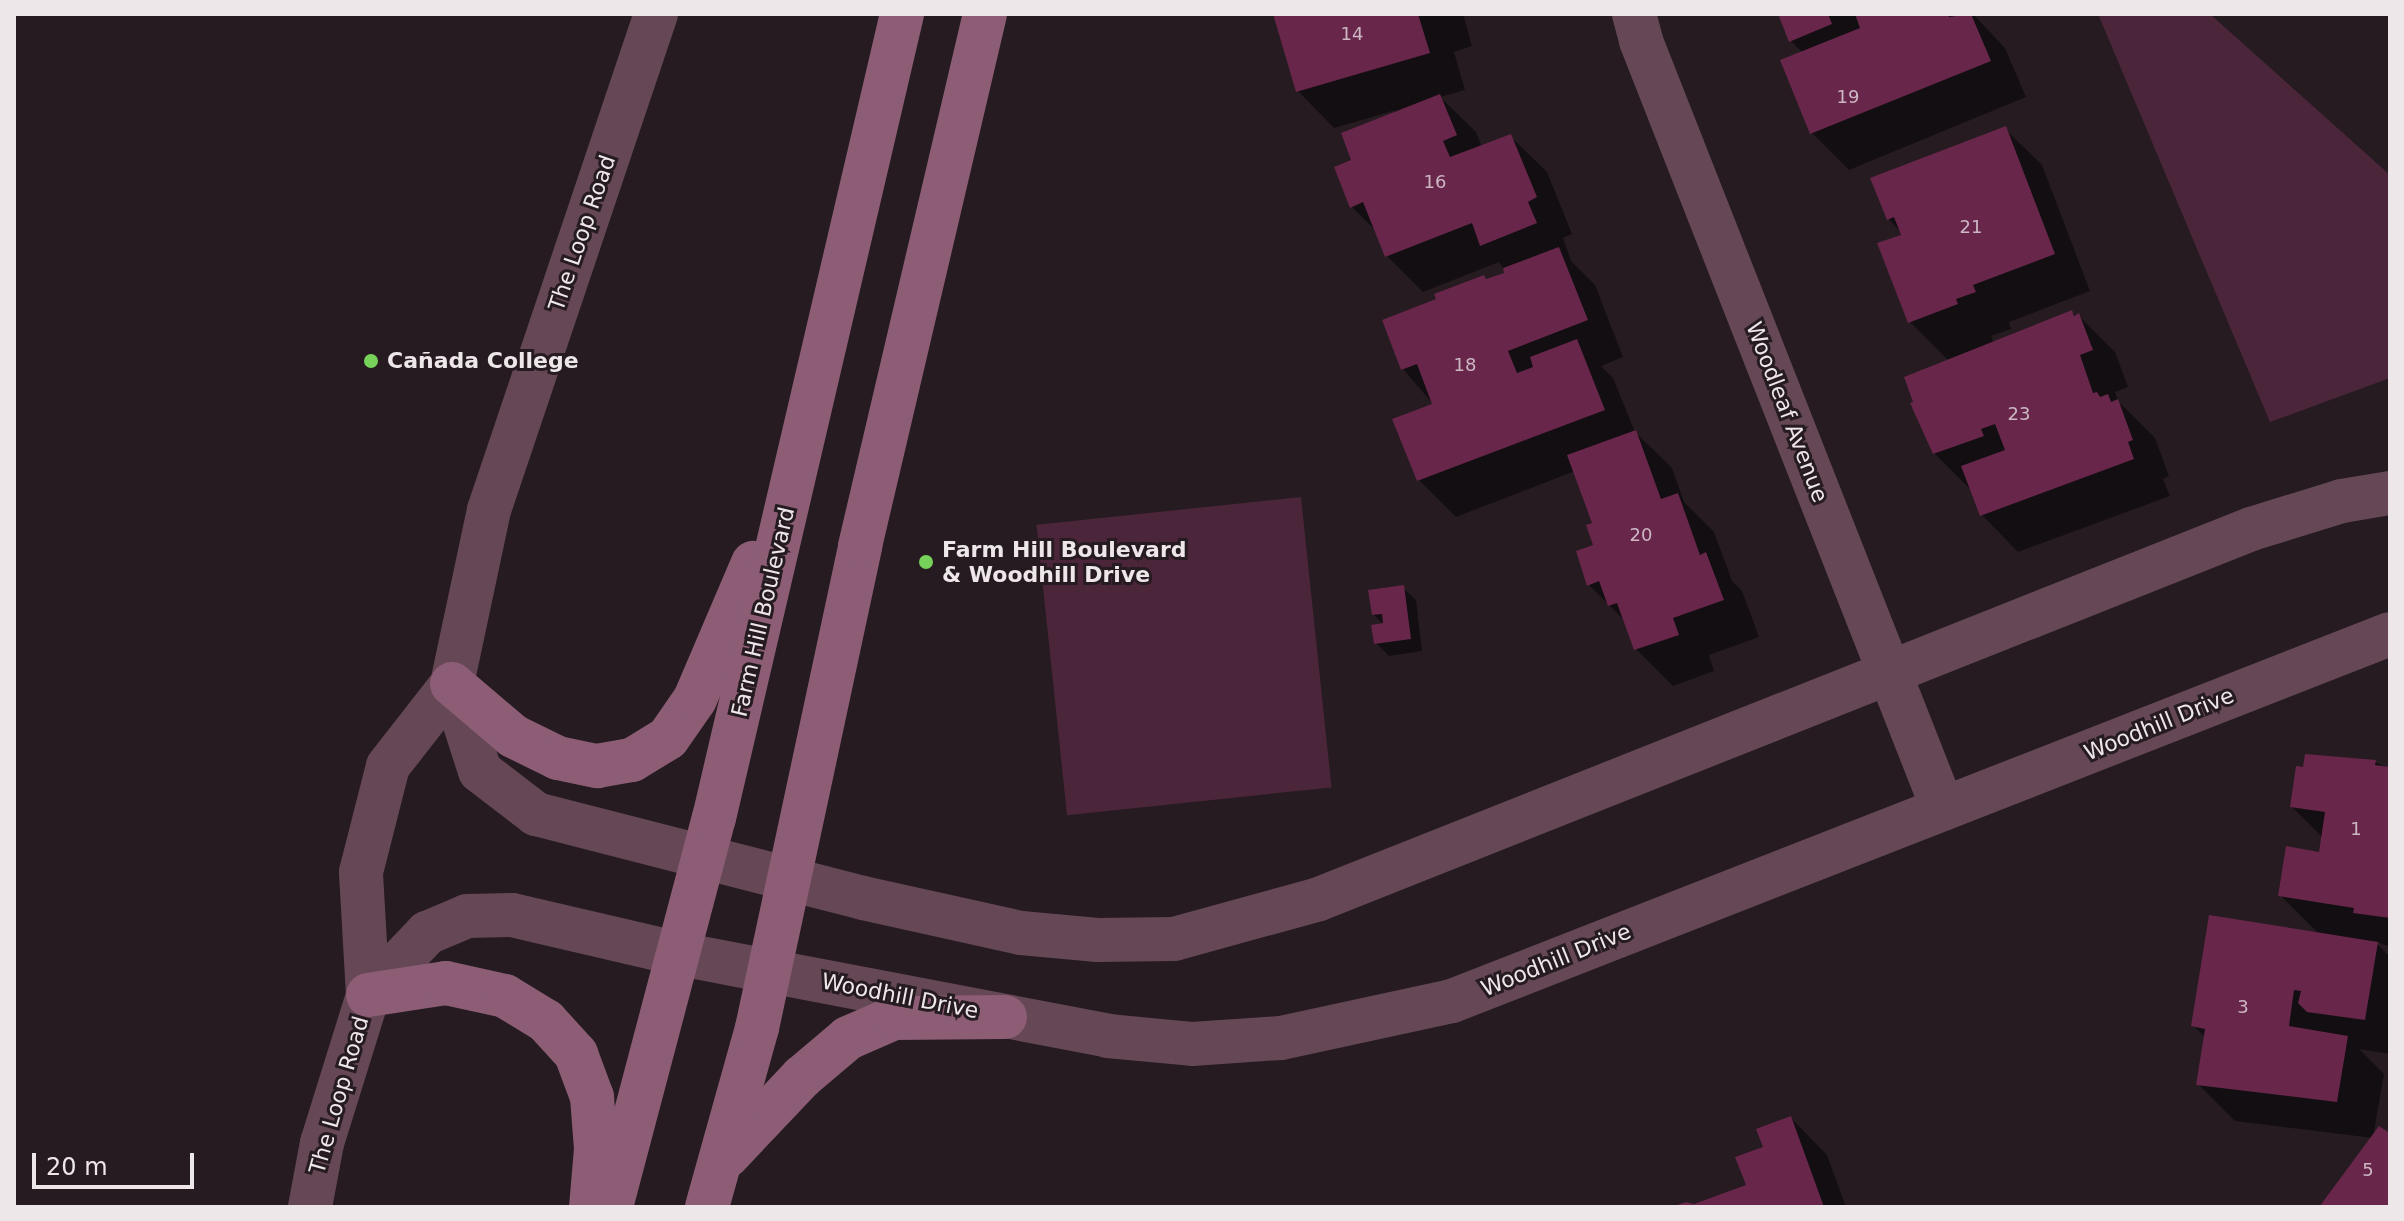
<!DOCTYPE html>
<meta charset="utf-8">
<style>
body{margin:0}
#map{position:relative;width:2404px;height:1221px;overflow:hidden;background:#251b20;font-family:"DejaVu Sans",sans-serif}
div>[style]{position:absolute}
.green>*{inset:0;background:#4b2539;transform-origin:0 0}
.shadow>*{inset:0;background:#0007}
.building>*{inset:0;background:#67264a}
.minor>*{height:44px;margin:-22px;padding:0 22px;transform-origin:22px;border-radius:22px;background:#654756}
.secondary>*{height:44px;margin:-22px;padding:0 22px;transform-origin:22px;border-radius:22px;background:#8c5d75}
.dots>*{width:22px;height:22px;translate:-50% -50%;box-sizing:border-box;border:4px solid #251b20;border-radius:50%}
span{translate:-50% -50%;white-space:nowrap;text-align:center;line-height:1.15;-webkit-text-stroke:6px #251b20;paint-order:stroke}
.number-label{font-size:18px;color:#ccb7c2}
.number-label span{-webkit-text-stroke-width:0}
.street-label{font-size:22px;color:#eee7ea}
.poi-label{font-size:22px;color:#eee7ea;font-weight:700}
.left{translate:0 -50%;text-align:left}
.frame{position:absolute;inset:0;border:16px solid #eee7ea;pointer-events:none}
.scale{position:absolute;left:32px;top:1153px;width:162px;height:36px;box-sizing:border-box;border:4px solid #eee7ea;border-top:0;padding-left:10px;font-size:24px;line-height:28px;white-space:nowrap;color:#eee7ea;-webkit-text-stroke:6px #251b20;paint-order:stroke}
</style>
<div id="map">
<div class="green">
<i style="clip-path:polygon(2098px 14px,2210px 14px,2390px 175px,2390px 378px,2270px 422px)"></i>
<i style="left:1301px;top:497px;width:292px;height:266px;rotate:84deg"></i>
</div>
<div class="shadow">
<i style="clip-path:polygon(1275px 14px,1463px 14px,1472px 46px,1454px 52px,1465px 90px,1440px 97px,1476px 132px,1482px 147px,1510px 136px,1547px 172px,1572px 234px,1563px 238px,1571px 261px,1595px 285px,1623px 357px,1601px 366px,1613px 378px,1635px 432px,1672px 468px,1684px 502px,1714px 532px,1732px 581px,1742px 591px,1759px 637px,1709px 655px,1714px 671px,1673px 686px,1636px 649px,1625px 621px,1589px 585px,1595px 547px,1594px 524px,1575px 471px,1456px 517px,1419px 480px,1395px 420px,1434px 405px,1403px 369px,1487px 281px,1507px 274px,1499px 262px,1423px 292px,1387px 256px,1378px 233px,1352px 207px,1354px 162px,1396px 110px,1334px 128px,1298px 91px)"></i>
<i style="clip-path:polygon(1780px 14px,1973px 14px,2005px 48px,2026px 97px,1849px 170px,1812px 133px,1803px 53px,1791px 41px)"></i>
<i style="clip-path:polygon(2005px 129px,2042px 165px,2090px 291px,2009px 322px,2011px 329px,1991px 336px,1994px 344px,2071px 313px,2079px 316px,2115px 352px,2128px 387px,2115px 392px,2119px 402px,2155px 438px,2169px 476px,2163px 479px,2170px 496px,2018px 552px,1982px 515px,1971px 490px,1934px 453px,1949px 361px,1910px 322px,1904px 236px,1889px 219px)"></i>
<i style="clip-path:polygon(1403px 588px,1416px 600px,1422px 651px,1389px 656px,1376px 643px,1384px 625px,1373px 614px)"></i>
<i style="clip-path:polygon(2375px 762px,2390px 769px,2390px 947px,2373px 940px,2390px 957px,2390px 1054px,2359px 1049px,2384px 1074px,2373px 1137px,2390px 1136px,2390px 1207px,2321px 1207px,2373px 1138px,2235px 1121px,2198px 1084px,2206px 1038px,2193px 1025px,2320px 935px,2280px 895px,2321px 854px,2323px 838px,2292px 807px)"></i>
<i style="clip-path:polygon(1791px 1118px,1827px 1155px,1846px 1207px,1675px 1207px,1694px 1206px,1749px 1187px,1765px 1148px)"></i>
</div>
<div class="building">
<i style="clip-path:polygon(1273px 14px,1418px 14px,1430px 53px,1296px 92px)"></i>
<i style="clip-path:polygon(1778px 14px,1828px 14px,1832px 24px,1789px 42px)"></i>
<i style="clip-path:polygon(1855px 14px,1948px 14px,1949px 17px,1971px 14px,1991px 61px,1810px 134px,1780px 60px,1860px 28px)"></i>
<i style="clip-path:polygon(1440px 94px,1457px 135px,1443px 141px,1450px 157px,1511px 134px,1537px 197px,1528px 202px,1537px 223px,1480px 246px,1472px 223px,1385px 257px,1363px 202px,1350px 208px,1334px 167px,1351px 160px,1341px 133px)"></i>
<i style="clip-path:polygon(2006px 126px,2055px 254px,1973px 285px,1976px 292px,1956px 299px,1958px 304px,1908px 323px,1877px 243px,1901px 235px,1894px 217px,1887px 220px,1870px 178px)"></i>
<i style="clip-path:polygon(1559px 247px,1588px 320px,1508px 351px,1517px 373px,1533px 367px,1530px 357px,1577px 339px,1605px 410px,1417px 481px,1392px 419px,1432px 404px,1417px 364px,1401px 370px,1382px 320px,1436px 299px,1434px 294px,1484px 275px,1486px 279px,1504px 273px,1503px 268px)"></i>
<i style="clip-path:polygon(2072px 310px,2074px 316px,2079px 313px,2093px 350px,2080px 355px,2093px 393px,2097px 392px,2100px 397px,2108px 394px,2111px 402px,2118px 399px,2133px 440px,2128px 442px,2134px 459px,1980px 516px,1961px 466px,2005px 450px,1995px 424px,1981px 429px,1984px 436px,1933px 454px,1910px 403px,1913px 402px,1904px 377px)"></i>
<i style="clip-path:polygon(1636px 430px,1661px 499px,1678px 493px,1700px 555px,1706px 552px,1724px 600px,1673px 618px,1679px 635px,1634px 650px,1617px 603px,1608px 606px,1599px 581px,1587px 586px,1576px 551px,1593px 545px,1586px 525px,1592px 523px,1567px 455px)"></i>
<i style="clip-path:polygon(1404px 585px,1411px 639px,1374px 644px,1371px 625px,1383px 623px,1382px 614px,1372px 615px,1368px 590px)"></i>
<i style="clip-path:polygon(2305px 754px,2376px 760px,2375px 765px,2390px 767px,2390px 918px,2353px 913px,2354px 908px,2278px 896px,2286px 846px,2319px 852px,2325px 812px,2290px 807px,2296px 766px,2303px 767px)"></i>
<i style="clip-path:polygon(2209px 915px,2378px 942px,2365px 1020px,2307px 1012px,2298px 1003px,2301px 991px,2294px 990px,2289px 1026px,2348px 1036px,2337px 1102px,2196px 1085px,2205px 1029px,2191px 1026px)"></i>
<i style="clip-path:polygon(1791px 1116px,1824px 1207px,1671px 1207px,1686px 1202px,1694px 1204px,1746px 1185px,1735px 1157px,1763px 1147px,1756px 1129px)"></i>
<i style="clip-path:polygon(2379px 1126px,2390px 1133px,2390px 1207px,2319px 1207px)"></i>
</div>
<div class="minor">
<i style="left:1634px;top:14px;width:28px;rotate:75deg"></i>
<i style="left:1641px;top:41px;width:825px;rotate:68.53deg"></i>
<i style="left:452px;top:684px;width:91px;rotate:72.2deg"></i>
<i style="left:480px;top:771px;width:71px;rotate:37.5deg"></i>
<i style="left:536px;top:814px;width:338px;rotate:14.4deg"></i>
<i style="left:863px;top:898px;width:162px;rotate:12.5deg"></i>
<i style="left:1021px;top:933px;width:77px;rotate:5.2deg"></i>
<i style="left:1098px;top:940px;width:76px;rotate:-0.8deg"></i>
<i style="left:1174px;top:939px;width:150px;rotate:-15.4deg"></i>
<i style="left:1319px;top:899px;width:1003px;rotate:-21.65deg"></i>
<i style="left:2251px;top:529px;width:95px;rotate:-17.1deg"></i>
<i style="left:2342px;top:501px;width:49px;rotate:-9.5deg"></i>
<i style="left:368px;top:995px;width:123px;rotate:-93.3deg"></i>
<i style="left:361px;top:872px;width:109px;rotate:-75.7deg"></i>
<i style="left:388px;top:766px;width:104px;rotate:-52deg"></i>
<i style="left:452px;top:684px;width:178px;rotate:-78deg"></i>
<i style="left:489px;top:510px;width:523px;rotate:-71.39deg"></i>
<i style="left:310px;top:1207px;width:65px;rotate:-79.4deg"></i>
<i style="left:322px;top:1143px;width:155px;rotate:-72.7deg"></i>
<i style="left:368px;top:995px;width:86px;rotate:-46.4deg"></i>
<i style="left:427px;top:933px;width:43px;rotate:-23deg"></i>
<i style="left:467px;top:916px;width:45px;rotate:-1.3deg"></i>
<i style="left:512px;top:915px;width:172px;rotate:13.1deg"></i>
<i style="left:680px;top:954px;width:436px;rotate:10.8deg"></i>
<i style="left:1108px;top:1036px;width:84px;rotate:5.4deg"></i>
<i style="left:1192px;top:1044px;width:89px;rotate:-3.9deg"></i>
<i style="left:1281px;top:1038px;width:175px;rotate:-12.2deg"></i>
<i style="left:1452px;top:1001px;width:1007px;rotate:-21.37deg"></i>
</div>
<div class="secondary">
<i style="left:452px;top:684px;width:80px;rotate:40.4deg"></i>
<i style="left:513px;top:736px;width:50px;rotate:26.1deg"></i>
<i style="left:558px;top:758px;width:40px;rotate:12deg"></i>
<i style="left:597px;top:766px;width:36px;rotate:-10deg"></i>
<i style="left:632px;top:760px;width:42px;rotate:-31.4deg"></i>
<i style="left:668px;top:738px;width:47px;rotate:-55.3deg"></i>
<i style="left:695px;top:699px;width:148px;rotate:-66.9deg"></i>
<i style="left:368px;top:995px;width:79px;rotate:-8.7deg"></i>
<i style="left:446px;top:983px;width:60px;rotate:12.4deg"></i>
<i style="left:505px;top:996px;width:48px;rotate:31.4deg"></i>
<i style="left:546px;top:1021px;width:45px;rotate:47.7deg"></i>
<i style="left:576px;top:1054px;width:46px;rotate:69.6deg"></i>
<i style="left:592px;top:1097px;width:52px;rotate:85.6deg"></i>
<i style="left:596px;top:1149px;width:58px;rotate:94.9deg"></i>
<i style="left:727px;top:1156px;width:109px;rotate:-46.5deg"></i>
<i style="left:802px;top:1077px;width:60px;rotate:-40.3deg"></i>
<i style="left:848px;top:1038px;width:50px;rotate:-23.5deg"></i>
<i style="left:894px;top:1018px;width:111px;rotate:-0.5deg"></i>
<i style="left:611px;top:1207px;width:402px;rotate:-75.2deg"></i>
<i style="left:714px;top:818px;width:826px;rotate:-76.84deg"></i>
<i style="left:707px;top:1207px;width:186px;rotate:-74.4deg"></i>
<i style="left:757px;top:1028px;width:493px;rotate:-77.9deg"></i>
<i style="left:860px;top:546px;width:546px;rotate:-76.78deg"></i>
</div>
<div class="dots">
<i style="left:371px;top:361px;background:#77d259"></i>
<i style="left:926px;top:562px;background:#77d259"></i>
</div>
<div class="number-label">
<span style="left:1352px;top:34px">14</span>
<span style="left:1848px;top:97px">19</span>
<span style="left:1435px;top:182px">16</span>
<span style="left:1971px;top:227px">21</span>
<span style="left:1465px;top:365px">18</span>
<span style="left:2019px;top:414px">23</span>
<span style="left:1641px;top:535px">20</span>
<span style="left:2356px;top:829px">1</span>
<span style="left:2243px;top:1007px">3</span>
<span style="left:2368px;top:1170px">5</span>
</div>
<div class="street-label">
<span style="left:582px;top:233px;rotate:-71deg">The Loop Road</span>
<span style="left:1787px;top:412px;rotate:69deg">Woodleaf Avenue</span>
<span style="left:763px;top:612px;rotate:-77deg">Farm Hill Boulevard</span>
<span style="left:2159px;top:724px;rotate:-22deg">Woodhill Drive</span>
<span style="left:1556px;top:960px;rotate:-22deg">Woodhill Drive</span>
<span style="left:900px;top:996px;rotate:11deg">Woodhill Drive</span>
<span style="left:339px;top:1095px;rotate:-74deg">The Loop Road</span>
</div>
<div class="poi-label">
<span class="left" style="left:387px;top:361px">Cañada College</span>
<span class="left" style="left:942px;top:562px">Farm Hill Boulevard<br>&amp; Woodhill Drive</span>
</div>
<div class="frame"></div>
<div class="scale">20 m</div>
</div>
